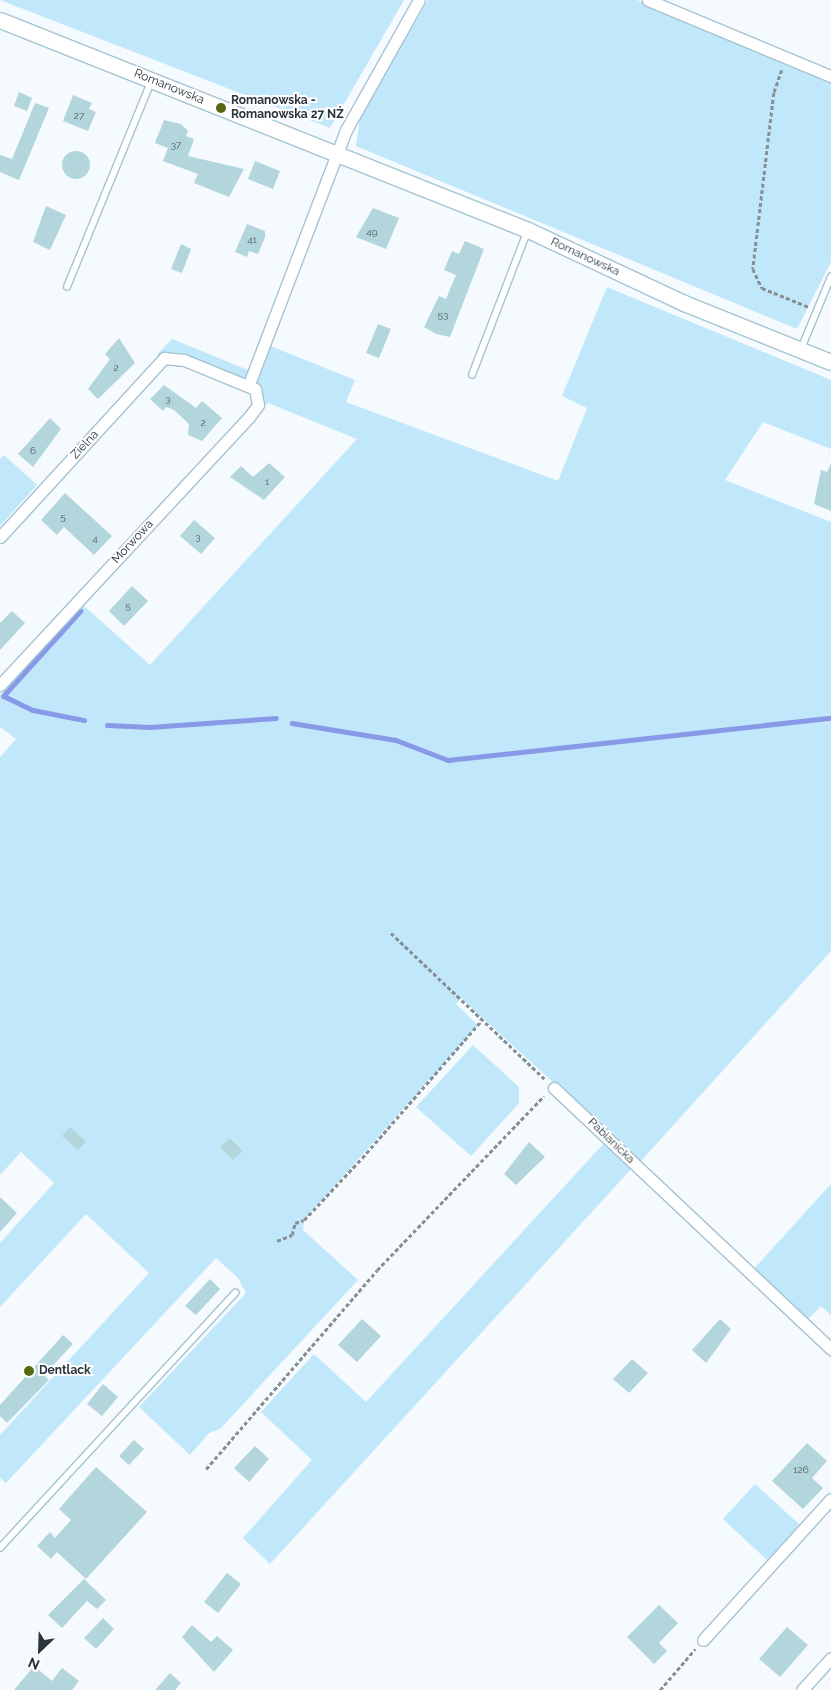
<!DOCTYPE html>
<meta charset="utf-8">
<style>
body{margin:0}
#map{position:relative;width:831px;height:1690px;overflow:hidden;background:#f4fafe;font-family:Raleway,sans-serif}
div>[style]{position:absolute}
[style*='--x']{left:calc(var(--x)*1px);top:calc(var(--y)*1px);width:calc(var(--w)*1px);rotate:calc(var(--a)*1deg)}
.green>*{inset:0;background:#c1e7fa}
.stream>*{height:4.5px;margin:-2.25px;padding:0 2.25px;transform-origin:2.25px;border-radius:2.25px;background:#8899e8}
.building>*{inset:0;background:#b3d6dc}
.round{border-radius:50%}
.path>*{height:2.5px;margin-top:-1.25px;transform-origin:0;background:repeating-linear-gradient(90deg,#868f93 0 4px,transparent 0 6.5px)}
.roads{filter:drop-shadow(1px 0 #a5c3d2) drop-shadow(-1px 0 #a5c3d2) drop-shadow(0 1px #a5c3d2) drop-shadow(0 -1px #a5c3d2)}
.service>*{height:5.5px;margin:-2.75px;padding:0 2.75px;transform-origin:2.75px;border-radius:2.75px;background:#fff}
.minor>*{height:11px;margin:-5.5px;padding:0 5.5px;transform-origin:5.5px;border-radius:5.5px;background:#fff}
.tertiary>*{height:15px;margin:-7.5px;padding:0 7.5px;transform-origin:7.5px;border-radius:7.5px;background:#fff}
.dots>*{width:14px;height:14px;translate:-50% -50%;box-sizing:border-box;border:2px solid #fff;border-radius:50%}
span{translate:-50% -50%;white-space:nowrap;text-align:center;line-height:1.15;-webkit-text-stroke:4px #fff;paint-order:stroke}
.number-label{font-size:10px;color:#4c5d62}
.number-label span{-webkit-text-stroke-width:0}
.street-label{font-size:12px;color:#29353a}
.poi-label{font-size:12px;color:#29353a;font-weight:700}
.left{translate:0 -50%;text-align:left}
.north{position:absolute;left:15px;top:1625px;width:50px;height:50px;-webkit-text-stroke:4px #fff;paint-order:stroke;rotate:204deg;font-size:14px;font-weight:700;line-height:20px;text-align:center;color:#29353a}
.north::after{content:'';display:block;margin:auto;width:18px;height:22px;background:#29353a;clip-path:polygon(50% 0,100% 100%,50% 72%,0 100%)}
</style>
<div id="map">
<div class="green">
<i style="clip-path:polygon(0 0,404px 0,330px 128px)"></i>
<i style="clip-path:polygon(428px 0,637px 0,831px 81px,831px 262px,797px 329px,356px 146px,360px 118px)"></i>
<i style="clip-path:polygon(evenodd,607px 287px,831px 380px,831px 449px,763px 422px,725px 480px,831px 522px,831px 951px,640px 1162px,461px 998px,456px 1004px,478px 1025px,304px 1220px,303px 1230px,358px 1280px,220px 1429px,209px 1433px,190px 1455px,139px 1407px,246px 1293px,238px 1278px,216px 1258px,6px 1483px,0 1478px,0 1435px,149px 1273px,86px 1214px,0 1307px,0 1243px,54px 1183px,21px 1152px,0 1175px,0 757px,16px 739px,0 727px,0 695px,83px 605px,150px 665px,357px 439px,268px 403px,261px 411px,255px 389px,157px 355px,172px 339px,253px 372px,263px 343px,355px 380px,346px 402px,558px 481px,587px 408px,562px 396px,607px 287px,230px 1138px,242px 1151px,233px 1160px,220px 1147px,230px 1138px)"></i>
<i style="clip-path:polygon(4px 455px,37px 485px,0 526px,0 459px)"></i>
<i style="clip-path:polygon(473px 1045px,519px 1087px,519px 1103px,471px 1156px,416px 1107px)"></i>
<i style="clip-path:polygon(606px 1141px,633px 1167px,270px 1564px,243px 1538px,312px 1460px,261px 1412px,314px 1354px,366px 1402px)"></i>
<i style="clip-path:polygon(831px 1184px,831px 1315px,821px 1306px,806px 1321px,753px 1270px)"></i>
<i style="clip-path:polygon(755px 1484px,800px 1525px,767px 1560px,723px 1519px)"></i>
</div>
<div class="stream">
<i style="--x:81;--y:611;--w:115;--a:132.2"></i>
<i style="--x:4;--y:696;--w:32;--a:26"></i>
<i style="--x:33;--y:710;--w:52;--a:11.1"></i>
<i style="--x:292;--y:723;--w:105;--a:9.3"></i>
<i style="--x:396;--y:740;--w:56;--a:21"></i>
<i style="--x:448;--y:760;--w:385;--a:-6.3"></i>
<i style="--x:107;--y:725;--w:43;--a:2.7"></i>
<i style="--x:150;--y:727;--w:126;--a:-4.1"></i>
</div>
<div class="building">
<i style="clip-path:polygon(19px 92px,32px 98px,27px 111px,14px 106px)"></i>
<i style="clip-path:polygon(73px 95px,92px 103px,89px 109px,96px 112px,88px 131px,63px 121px)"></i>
<i style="clip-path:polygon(35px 103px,49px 108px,19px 180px,0 172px,0 155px,12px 159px)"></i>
<i style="clip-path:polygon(164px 120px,181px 124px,188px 131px,186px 136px,194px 139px,188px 156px,244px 169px,229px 197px,194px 183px,198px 174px,163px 161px,168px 148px,155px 143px)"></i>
<i class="round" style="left:62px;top:151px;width:28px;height:28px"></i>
<i style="clip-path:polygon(255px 161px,280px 171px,273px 189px,248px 179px)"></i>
<i style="clip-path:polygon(46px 206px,66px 215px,50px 250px,33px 242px)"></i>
<i style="clip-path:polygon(373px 208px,399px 218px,386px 249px,356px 237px)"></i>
<i style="clip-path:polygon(247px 224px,265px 231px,265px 237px,258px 254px,249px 251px,247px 257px,235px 252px)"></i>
<i style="clip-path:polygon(465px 241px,484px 249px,450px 337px,436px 334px,424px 327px,439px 296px,446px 299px,456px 275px,444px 270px,452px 251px,459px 254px)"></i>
<i style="clip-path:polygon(181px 244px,191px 249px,182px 273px,171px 269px)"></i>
<i style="clip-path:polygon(378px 324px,391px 329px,379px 358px,366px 353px)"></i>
<i style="clip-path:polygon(119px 338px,135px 363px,98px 399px,88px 389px,110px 359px,105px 354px)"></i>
<i style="clip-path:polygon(164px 385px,196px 408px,202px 401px,222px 418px,202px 441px,188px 435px,189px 424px,174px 410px,166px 407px,163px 411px,150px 399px)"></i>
<i style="clip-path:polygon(50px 418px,61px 429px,33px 467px,18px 454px)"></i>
<i style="clip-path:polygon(269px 463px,285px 477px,264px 500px,230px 477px,241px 466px,253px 477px)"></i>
<i style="clip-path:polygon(831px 463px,831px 511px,814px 504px,821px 470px,827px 472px)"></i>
<i style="clip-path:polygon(65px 493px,112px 536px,94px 555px,64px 527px,57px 535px,41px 520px)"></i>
<i style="clip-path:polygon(194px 520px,215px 538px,201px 554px,180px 536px)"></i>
<i style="clip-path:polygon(132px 586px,148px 601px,124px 626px,109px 611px)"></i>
<i style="clip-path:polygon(12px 611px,25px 623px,0 650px,0 623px)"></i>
<i style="clip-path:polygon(70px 1127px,86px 1142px,78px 1150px,62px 1136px)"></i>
<i style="clip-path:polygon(230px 1138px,243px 1151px,233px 1160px,220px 1147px)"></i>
<i style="clip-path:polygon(529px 1142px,545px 1157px,516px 1185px,504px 1174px)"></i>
<i style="clip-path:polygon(0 1197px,17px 1213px,0 1232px)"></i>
<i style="clip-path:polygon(210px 1279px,220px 1289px,196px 1315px,185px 1306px)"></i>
<i style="clip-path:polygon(362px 1319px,381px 1336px,357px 1362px,338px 1345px)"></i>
<i style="clip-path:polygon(720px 1319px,731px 1329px,706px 1363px,692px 1350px)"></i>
<i style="clip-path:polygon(63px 1335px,73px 1344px,44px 1375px,49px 1380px,7px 1423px,0 1416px,0 1405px)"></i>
<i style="clip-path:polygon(632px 1359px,648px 1373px,629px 1393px,613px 1379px)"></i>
<i style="clip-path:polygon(103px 1384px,118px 1397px,102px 1416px,87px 1404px)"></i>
<i style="clip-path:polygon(134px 1440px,144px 1449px,129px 1465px,119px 1456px)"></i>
<i style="clip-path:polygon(807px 1443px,827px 1461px,812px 1478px,823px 1488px,803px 1509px,772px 1481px)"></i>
<i style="clip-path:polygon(255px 1446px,269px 1459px,249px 1482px,234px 1468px)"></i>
<i style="clip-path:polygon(96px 1467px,147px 1512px,86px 1579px,57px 1552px,51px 1559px,37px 1546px,50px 1532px,55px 1538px,71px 1520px,59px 1509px)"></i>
<i style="clip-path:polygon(227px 1573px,241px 1584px,218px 1613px,204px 1602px)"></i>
<i style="clip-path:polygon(84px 1579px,106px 1600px,97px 1609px,87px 1601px,62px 1628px,48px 1615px)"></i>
<i style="clip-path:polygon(659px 1605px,678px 1623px,659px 1643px,667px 1651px,654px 1664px,627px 1637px)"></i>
<i style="clip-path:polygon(103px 1618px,114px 1629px,96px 1649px,84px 1638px)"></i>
<i style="clip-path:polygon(192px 1625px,211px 1642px,217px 1636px,233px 1650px,214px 1672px,182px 1637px)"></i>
<i style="clip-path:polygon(787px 1627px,808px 1645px,780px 1677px,759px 1659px)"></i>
<i style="clip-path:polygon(34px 1666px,52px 1681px,62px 1668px,79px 1681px,72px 1690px,14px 1690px)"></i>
<i style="clip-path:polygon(170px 1673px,181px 1683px,175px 1690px,155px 1690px)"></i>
</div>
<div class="path">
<i style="--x:782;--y:70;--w:24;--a:109"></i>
<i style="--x:774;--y:93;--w:177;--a:96.8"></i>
<i style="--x:753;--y:269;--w:21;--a:65"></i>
<i style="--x:762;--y:288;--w:51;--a:22"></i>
<i style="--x:391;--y:933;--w:212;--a:43.5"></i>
<i style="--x:277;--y:1241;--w:16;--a:-22"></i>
<i style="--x:292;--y:1235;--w:12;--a:-76"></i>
<i style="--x:295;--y:1223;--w:9;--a:-18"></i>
<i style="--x:304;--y:1220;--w:85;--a:-46.9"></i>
<i style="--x:362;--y:1158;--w:183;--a:-49"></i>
<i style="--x:206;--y:1469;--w:262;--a:-49.3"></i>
<i style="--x:377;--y:1270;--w:241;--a:-46.2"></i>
<i style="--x:660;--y:1690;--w:54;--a:-49.5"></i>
</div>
<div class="roads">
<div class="service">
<i style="--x:67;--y:287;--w:222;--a:-67.7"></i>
<i style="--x:801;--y:349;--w:78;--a:-67.4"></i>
<i style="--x:472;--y:375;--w:155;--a:-68.9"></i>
<i style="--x:0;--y:1548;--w:347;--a:-47.3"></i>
</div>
<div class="minor">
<i style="--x:648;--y:0;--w:198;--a:22.6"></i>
<i style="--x:249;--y:384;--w:272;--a:-69.1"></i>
<i style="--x:346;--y:130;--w:149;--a:-60.7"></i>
<i style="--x:0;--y:537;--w:243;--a:-47.5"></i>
<i style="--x:164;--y:358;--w:20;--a:6"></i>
<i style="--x:184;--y:360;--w:77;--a:22.2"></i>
<i style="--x:255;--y:389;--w:16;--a:79"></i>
<i style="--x:258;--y:405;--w:15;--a:127"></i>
<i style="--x:249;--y:417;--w:366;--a:132.9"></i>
<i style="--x:554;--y:1088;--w:381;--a:43.3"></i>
<i style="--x:703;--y:1640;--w:190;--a:-47.8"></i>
<i style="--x:802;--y:1690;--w:43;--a:-47.8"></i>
</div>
<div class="tertiary">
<i style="--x:0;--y:20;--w:568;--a:21.69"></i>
<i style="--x:528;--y:230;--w:172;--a:25.1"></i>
<i style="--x:684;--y:303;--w:158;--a:21.9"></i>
</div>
</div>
<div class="dots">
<i style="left:221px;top:108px;background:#586811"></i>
<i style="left:29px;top:1371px;background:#586811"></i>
</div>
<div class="number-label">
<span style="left:79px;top:116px">27</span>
<span style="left:176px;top:145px">37</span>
<span style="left:372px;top:232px">49</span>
<span style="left:252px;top:240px">41</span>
<span style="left:443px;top:315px">53</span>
<span style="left:116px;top:368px">2</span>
<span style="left:168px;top:399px">3</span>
<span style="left:203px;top:423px">2</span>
<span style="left:33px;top:451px">6</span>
<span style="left:267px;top:482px">1</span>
<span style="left:63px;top:517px">5</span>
<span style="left:198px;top:537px">3</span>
<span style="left:95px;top:539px">4</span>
<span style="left:128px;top:606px">5</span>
<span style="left:801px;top:1470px">126</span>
</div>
<div class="street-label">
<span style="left:169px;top:87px;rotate:22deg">Romanowska</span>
<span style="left:585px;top:257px;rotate:25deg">Romanowska</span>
<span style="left:85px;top:445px;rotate:-47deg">Zielna</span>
<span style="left:133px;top:542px;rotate:-47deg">Morwowa</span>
<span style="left:611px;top:1141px;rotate:44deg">Pabianicka</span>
</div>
<div class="poi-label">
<span class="left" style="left:231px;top:108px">Romanowska -<br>Romanowska 27 NŻ</span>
<span class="left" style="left:39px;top:1371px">Dentlack</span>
</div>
<div class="north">N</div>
</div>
